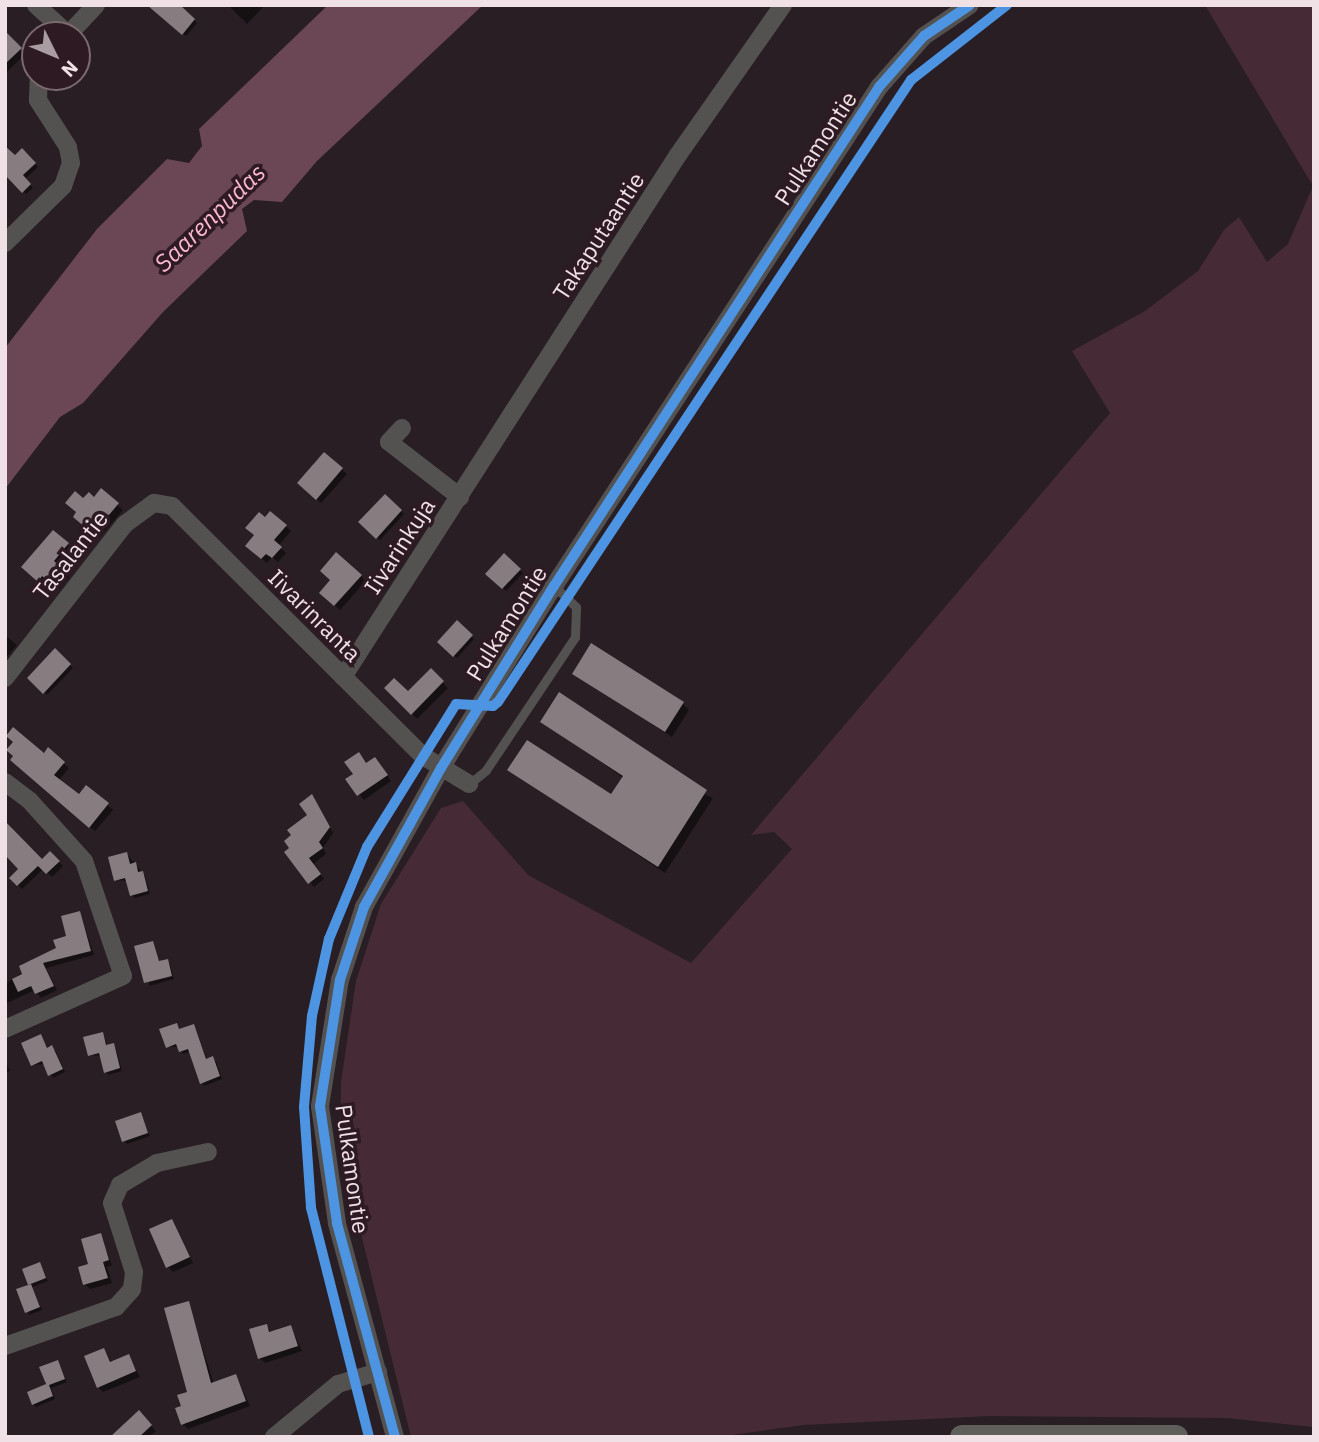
<!DOCTYPE html>
<style>
body{margin:0}
#map{position:relative;width:1319px;height:1442px;overflow:hidden;background:#291e23;font-family:"IBM Plex Sans",sans-serif}
div>[style]{position:absolute}
[style*='--x']{left:calc(var(--x)*1px);top:calc(var(--y)*1px);width:calc(var(--w)*1px);rotate:calc(var(--a)*1deg)}
.green>*{inset:0;background:#462b36}
.water>*{inset:0;background:#6b4756}
.shadow>*{inset:0;background:#0007}
.building>*{inset:0;background:#877d81}
.lane>*{height:9px;margin:-4.5px;padding:0 4.5px;transform-origin:4.5px;border-radius:4.5px;background:#535251}
.street>*{height:18px;margin:-9px;padding:0 9px;transform-origin:9px;border-radius:9px;background:#535251}
.secondary>*{height:24px;margin:-12px;padding:0 12px;transform-origin:12px;border-radius:12px;background:#5e5e5b}
.cycleway>*{height:10px;margin:-5px;padding:0 5px;transform-origin:5px;border-radius:5px;background:#4d94e3}
span{translate:-50% -50%;white-space:nowrap;text-align:center;line-height:1.15;-webkit-text-stroke:7px #2d1a22;paint-order:stroke}
.street-label{font-size:23px;color:#efe1e6}
.water-label{font-size:24px;color:#fcb7d2;font-style:italic}
.frame{position:absolute;inset:0;border:7px solid #efe1e6;pointer-events:none}
.north{position:absolute;left:21px;top:21px;width:70px;height:70px;box-sizing:border-box;background:#2d1a22;border:2px solid #7b6a70;border-radius:50%;rotate:133deg;font-size:19px;font-weight:700;line-height:28px;text-align:center;color:#efe1e6}
.north::after{content:'';display:block;margin:auto;width:24px;height:32px;background:#aa9da2;clip-path:polygon(50% 0,100% 100%,50% 72%,0 100%)}
</style>
<div id="map">
<div class="green">
<i style="clip-path:polygon(1205px 5px,1314px 5px,1314px 1427px,1227px 1418px,990px 1416px,803px 1425px,718px 1437px,411px 1437px,340px 1148px,341px 1082px,356px 981px,381px 904px,441px 808px,463px 801px,528px 875px,691px 963px,792px 849px,774px 832px,751px 835px,1110px 413px,1072px 351px,1145px 311px,1198px 271px,1224px 230px,1239px 217px,1267px 262px,1288px 244px,1313px 186px)"></i>
</div>
<div class="water">
<i style="clip-path:polygon(328px 5px,483px 5px,317px 161px,282px 202px,254px 200px,242px 209px,247px 231px,163px 312px,83px 403px,60px 417px,5px 489px,5px 348px,97px 229px,167px 159px,189px 163px,202px 146px,199px 129px)"></i>
</div>
<div class="shadow">
<i style="clip-path:polygon(150px 5px,177px 5px,197px 23px,186px 36px)"></i>
<i style="clip-path:polygon(228px 5px,262px 5px,263px 7px,247px 24px)"></i>
<i style="clip-path:polygon(8px 37px,25px 54px,5px 74px,5px 40px)"></i>
<i style="clip-path:polygon(22px 151px,38px 167px,25px 179px,33px 188px,26px 194px,5px 173px)"></i>
<i style="clip-path:polygon(324px 454px,347px 474px,321px 503px,304px 488px)"></i>
<i style="clip-path:polygon(101px 491px,123px 510px,99px 538px,80px 522px,78px 513px,84px 501px,94px 499px)"></i>
<i style="clip-path:polygon(385px 496px,404px 514px,380px 540px,361px 522px)"></i>
<i style="clip-path:polygon(270px 513px,291px 531px,278px 546px,286px 553px,278px 562px,272px 557px,267px 563px,252px 551px)"></i>
<i style="clip-path:polygon(67px 544px,72px 549px,58px 567px,69px 577px,59px 589px,48px 580px,43px 585px,28px 572px)"></i>
<i style="clip-path:polygon(504px 556px,523px 573px,506px 591px,488px 574px)"></i>
<i style="clip-path:polygon(361px 576px,366px 581px,340px 610px,326px 598px)"></i>
<i style="clip-path:polygon(457px 623px,474px 639px,457px 658px,439px 642px)"></i>
<i style="clip-path:polygon(5px 635px,17px 645px,5px 659px)"></i>
<i style="clip-path:polygon(55px 651px,73px 668px,47px 695px,29px 678px)"></i>
<i style="clip-path:polygon(431px 671px,448px 688px,417px 719px,386px 688px,408px 694px)"></i>
<i style="clip-path:polygon(574px 673px,682px 703px,689px 710px,672px 737px)"></i>
<i style="clip-path:polygon(542px 722px,713px 798px,665px 873px,509px 770px,612px 797px,624px 778px)"></i>
<i style="clip-path:polygon(48px 750px,69px 768px,59px 780px,79px 796px,86px 787px,113px 810px,95px 831px,17px 765px)"></i>
<i style="clip-path:polygon(380px 764px,391px 781px,364px 800px,348px 779px,367px 765px)"></i>
<i style="clip-path:polygon(312px 797px,333px 833px,323px 848px,326px 854px,313px 864px,324px 879px,314px 887px,286px 852px,310px 816px)"></i>
<i style="clip-path:polygon(5px 820px,42px 861px,50px 853px,63px 866px,52px 877px,43px 869px,22px 889px,11px 878px,21px 869px,5px 853px)"></i>
<i style="clip-path:polygon(127px 854px,145px 876px,150px 894px,134px 898px,127px 881px,116px 880px)"></i>
<i style="clip-path:polygon(80px 913px,94px 955px,46px 968px,57px 990px,41px 998px,35px 990px,5px 1004px,5px 984px,58px 949px)"></i>
<i style="clip-path:polygon(153px 943px,160px 963px,170px 964px,174px 979px,149px 986px)"></i>
<i style="clip-path:polygon(177px 1025px,180px 1030px,196px 1029px,207px 1060px,216px 1061px,222px 1079px,204px 1086px,191px 1051px,183px 1054px,179px 1047px,167px 1047px)"></i>
<i style="clip-path:polygon(103px 1034px,108px 1047px,116px 1048px,122px 1071px,108px 1075px,101px 1056px,90px 1055px)"></i>
<i style="clip-path:polygon(43px 1039px,48px 1049px,55px 1050px,65px 1072px,53px 1078px,45px 1064px,33px 1065px)"></i>
<i style="clip-path:polygon(5px 1061px,10px 1071px,5px 1073px)"></i>
<i style="clip-path:polygon(140px 1114px,150px 1136px,127px 1144px,124px 1141px)"></i>
<i style="clip-path:polygon(172px 1221px,193px 1263px,173px 1272px,168px 1267px)"></i>
<i style="clip-path:polygon(100px 1235px,112px 1265px,107px 1267px,112px 1283px,90px 1289px,85px 1284px)"></i>
<i style="clip-path:polygon(39px 1264px,48px 1281px,32px 1287px,42px 1310px,29px 1315px,30px 1286px,24px 1270px)"></i>
<i style="clip-path:polygon(188px 1303px,214px 1384px,236px 1376px,250px 1406px,188px 1429px,183px 1424px,189px 1393px)"></i>
<i style="clip-path:polygon(266px 1326px,272px 1333px,291px 1327px,302px 1351px,265px 1363px,260px 1358px)"></i>
<i style="clip-path:polygon(104px 1350px,112px 1363px,128px 1356px,140px 1377px,103px 1392px,98px 1387px)"></i>
<i style="clip-path:polygon(58px 1362px,67px 1382px,51px 1388px,55px 1399px,36px 1407px,33px 1404px)"></i>
<i style="clip-path:polygon(139px 1413px,156px 1431px,149px 1437px,113px 1437px)"></i>
</div>
<div class="building">
<i style="clip-path:polygon(147px 5px,180px 5px,195px 19px,182px 35px)"></i>
<i style="clip-path:polygon(5px 31px,22px 48px,5px 64px)"></i>
<i style="clip-path:polygon(5px 146px,15px 155px,22px 148px,36px 163px,23px 175px,31px 184px,22px 193px,5px 175px)"></i>
<i style="clip-path:polygon(324px 452px,343px 468px,316px 500px,297px 483px)"></i>
<i style="clip-path:polygon(101px 488px,119px 503px,93px 534px,73px 517px,76px 512px,65px 503px,75px 491px,83px 498px,89px 492px,94px 497px)"></i>
<i style="clip-path:polygon(385px 494px,402px 510px,376px 539px,358px 522px)"></i>
<i style="clip-path:polygon(270px 511px,287px 525px,274px 540px,282px 547px,272px 558px,266px 554px,261px 559px,245px 546px,254px 535px,245px 528px,259px 512px,265px 517px)"></i>
<i style="clip-path:polygon(53px 530px,69px 543px,54px 561px,65px 571px,53px 585px,42px 576px,38px 582px,21px 567px)"></i>
<i style="clip-path:polygon(336px 552px,362px 575px,334px 606px,319px 593px,330px 580px,320px 571px)"></i>
<i style="clip-path:polygon(504px 553px,521px 569px,502px 589px,485px 574px)"></i>
<i style="clip-path:polygon(457px 620px,473px 635px,453px 657px,437px 642px)"></i>
<i style="clip-path:polygon(591px 643px,684px 702px,665px 732px,572px 674px)"></i>
<i style="clip-path:polygon(55px 648px,71px 664px,43px 694px,27px 678px)"></i>
<i style="clip-path:polygon(431px 668px,444px 681px,411px 715px,384px 688px,394px 678px,408px 691px)"></i>
<i style="clip-path:polygon(559px 692px,707px 790px,658px 867px,507px 770px,527px 740px,611px 794px,623px 776px,540px 722px)"></i>
<i style="clip-path:polygon(13px 727px,44px 753px,48px 747px,65px 762px,54px 775px,79px 794px,86px 785px,109px 803px,89px 828px,10px 760px,13px 756px,6px 750px,13px 742px,6px 736px)"></i>
<i style="clip-path:polygon(359px 752px,366px 763px,375px 757px,388px 775px,357px 796px,345px 779px,353px 774px,344px 762px)"></i>
<i style="clip-path:polygon(312px 794px,330px 827px,319px 842px,323px 848px,309px 858px,321px 874px,308px 884px,284px 852px,289px 848px,284px 841px,291px 835px,287px 830px,307px 815px,299px 804px)"></i>
<i style="clip-path:polygon(5px 821px,42px 859px,50px 851px,60px 861px,46px 874px,38px 866px,17px 886px,9px 878px,18px 869px,5px 855px)"></i>
<i style="clip-path:polygon(127px 852px,130px 864px,136px 862px,138px 872px,143px 871px,148px 891px,130px 896px,125px 878px,114px 881px,108px 857px)"></i>
<i style="clip-path:polygon(80px 911px,91px 951px,43px 963px,54px 986px,35px 994px,31px 986px,18px 992px,12px 979px,22px 974px,19px 966px,56px 948px,53px 940px,66px 936px,61px 916px)"></i>
<i style="clip-path:polygon(153px 941px,159px 961px,168px 959px,172px 976px,144px 983px,134px 946px)"></i>
<i style="clip-path:polygon(177px 1023px,179px 1029px,194px 1024px,206px 1059px,213px 1056px,220px 1076px,200px 1084px,188px 1049px,179px 1052px,176px 1044px,166px 1048px,159px 1029px)"></i>
<i style="clip-path:polygon(103px 1032px,106px 1045px,114px 1043px,120px 1068px,104px 1073px,99px 1053px,88px 1056px,83px 1037px)"></i>
<i style="clip-path:polygon(41px 1034px,47px 1048px,52px 1045px,63px 1069px,48px 1076px,42px 1061px,31px 1066px,21px 1043px)"></i>
<i style="clip-path:polygon(141px 1112px,148px 1133px,122px 1142px,115px 1121px)"></i>
<i style="clip-path:polygon(172px 1219px,190px 1257px,166px 1268px,149px 1229px)"></i>
<i style="clip-path:polygon(101px 1233px,109px 1260px,103px 1262px,108px 1278px,83px 1285px,78px 1267px,88px 1264px,81px 1239px)"></i>
<i style="clip-path:polygon(40px 1262px,46px 1278px,28px 1285px,22px 1269px)"></i>
<i style="clip-path:polygon(31px 1284px,40px 1307px,25px 1313px,16px 1289px)"></i>
<i style="clip-path:polygon(189px 1301px,211px 1383px,236px 1374px,246px 1401px,181px 1425px,175px 1408px,181px 1406px,177px 1395px,187px 1392px,164px 1308px)"></i>
<i style="clip-path:polygon(267px 1324px,269px 1332px,291px 1325px,298px 1346px,258px 1359px,249px 1329px)"></i>
<i style="clip-path:polygon(104px 1348px,110px 1362px,129px 1354px,136px 1371px,97px 1388px,84px 1356px)"></i>
<i style="clip-path:polygon(58px 1360px,65px 1379px,49px 1385px,53px 1396px,32px 1405px,27px 1392px,46px 1384px,39px 1367px)"></i>
<i style="clip-path:polygon(139px 1410px,152px 1425px,139px 1437px,110px 1437px)"></i>
</div>
<div class="lane">
<i style="--x:469;--y:784;--w:22;--a:-39"></i>
<i style="--x:486;--y:770;--w:160;--a:-56.2"></i>
<i style="--x:575;--y:637;--w:30;--a:-88"></i>
<i style="--x:576;--y:607;--w:30;--a:-136"></i>
</div>
<div class="street">
<i style="--x:36;--y:5;--w:43;--a:42.2"></i>
<i style="--x:68;--y:35;--w:41;--a:-47"></i>
<i style="--x:5;--y:243;--w:81;--a:-44.5"></i>
<i style="--x:63;--y:186;--w:24;--a:-71"></i>
<i style="--x:71;--y:163;--w:16;--a:-101"></i>
<i style="--x:68;--y:147;--w:56;--a:-122.6"></i>
<i style="--x:38;--y:100;--w:23;--a:-88"></i>
<i style="--x:402;--y:428;--w:19;--a:133"></i>
<i style="--x:389;--y:442;--w:90;--a:37.8"></i>
<i style="--x:343;--y:677;--w:620;--a:-57.31"></i>
<i style="--x:678;--y:155;--w:183;--a:-55"></i>
<i style="--x:5;--y:678;--w:195;--a:-52.1"></i>
<i style="--x:125;--y:524;--w:36;--a:-36"></i>
<i style="--x:154;--y:503;--w:18;--a:9"></i>
<i style="--x:172;--y:506;--w:354;--a:44.9"></i>
<i style="--x:423;--y:756;--w:54;--a:31.3"></i>
<i style="--x:5;--y:782;--w:31;--a:37"></i>
<i style="--x:30;--y:801;--w:81;--a:48"></i>
<i style="--x:84;--y:861;--w:121;--a:71.3"></i>
<i style="--x:123;--y:976;--w:129;--a:155.8"></i>
<i style="--x:5;--y:1346;--w:118;--a:-19.4"></i>
<i style="--x:116;--y:1307;--w:24;--a:-48"></i>
<i style="--x:132;--y:1289;--w:17;--a:-83"></i>
<i style="--x:134;--y:1272;--w:72;--a:-107.7"></i>
<i style="--x:112;--y:1203;--w:20;--a:-66"></i>
<i style="--x:120;--y:1185;--w:43;--a:-30.7"></i>
<i style="--x:157;--y:1163;--w:52;--a:-12.2"></i>
<i style="--x:274;--y:1437;--w:83;--a:-39.6"></i>
<i style="--x:338;--y:1384;--w:42;--a:-16.7"></i>
<i style="--x:395;--y:1437;--w:222;--a:-105.2"></i>
<i style="--x:337;--y:1223;--w:118;--a:-98.3"></i>
<i style="--x:320;--y:1106;--w:128;--a:-81"></i>
<i style="--x:340;--y:980;--w:77;--a:-71.8"></i>
<i style="--x:364;--y:907;--w:159;--a:-61"></i>
<i style="--x:441;--y:768;--w:214;--a:-58.2"></i>
<i style="--x:554;--y:586;--w:596;--a:-56.92"></i>
<i style="--x:879;--y:87;--w:68;--a:-48.6"></i>
<i style="--x:924;--y:36;--w:55;--a:-34"></i>
</div>
<div class="secondary">
<i style="--x:962;--y:1437;--w:214;--a:0"></i>
</div>
<div class="cycleway">
<i style="--x:369;--y:1437;--w:237;--a:-104.2"></i>
<i style="--x:311;--y:1207;--w:100;--a:-94"></i>
<i style="--x:304;--y:1107;--w:91;--a:-85"></i>
<i style="--x:312;--y:1016;--w:79;--a:-77.6"></i>
<i style="--x:329;--y:939;--w:100;--a:-67.6"></i>
<i style="--x:367;--y:847;--w:168;--a:-58.1"></i>
<i style="--x:456;--y:704;--w:37;--a:3"></i>
<i style="--x:493;--y:706;--w:6;--a:-39"></i>
<i style="--x:498;--y:702;--w:747;--a:-56.42"></i>
<i style="--x:911;--y:80;--w:122;--a:-38"></i>
<i style="--x:395;--y:1437;--w:222;--a:-105.2"></i>
<i style="--x:337;--y:1223;--w:118;--a:-98.3"></i>
<i style="--x:320;--y:1106;--w:128;--a:-81"></i>
<i style="--x:340;--y:980;--w:77;--a:-71.8"></i>
<i style="--x:364;--y:907;--w:159;--a:-61"></i>
<i style="--x:441;--y:768;--w:214;--a:-58.2"></i>
<i style="--x:554;--y:586;--w:596;--a:-56.92"></i>
<i style="--x:879;--y:87;--w:68;--a:-48.6"></i>
<i style="--x:924;--y:36;--w:55;--a:-34"></i>
</div>
<div class="street-label">
<span style="left:815px;top:148px;rotate:-57deg">Pulkamontie</span>
<span style="left:598px;top:236px;rotate:-57deg">Takaputaantie</span>
<span style="left:399px;top:546px;rotate:-57deg">Iivarinkuja</span>
<span style="left:70px;top:555px;rotate:-52deg">Tasalantie</span>
<span style="left:315px;top:615px;rotate:45deg">Iivarinranta</span>
<span style="left:506px;top:623px;rotate:-58deg">Pulkamontie</span>
<span style="left:353px;top:1169px;rotate:82deg">Pulkamontie</span>
</div>
<div class="water-label">
<span style="left:210px;top:218px;rotate:-44deg">Saarenpudas</span>
</div>
<div class="frame"></div>
<div class="north">N</div>
</div>
